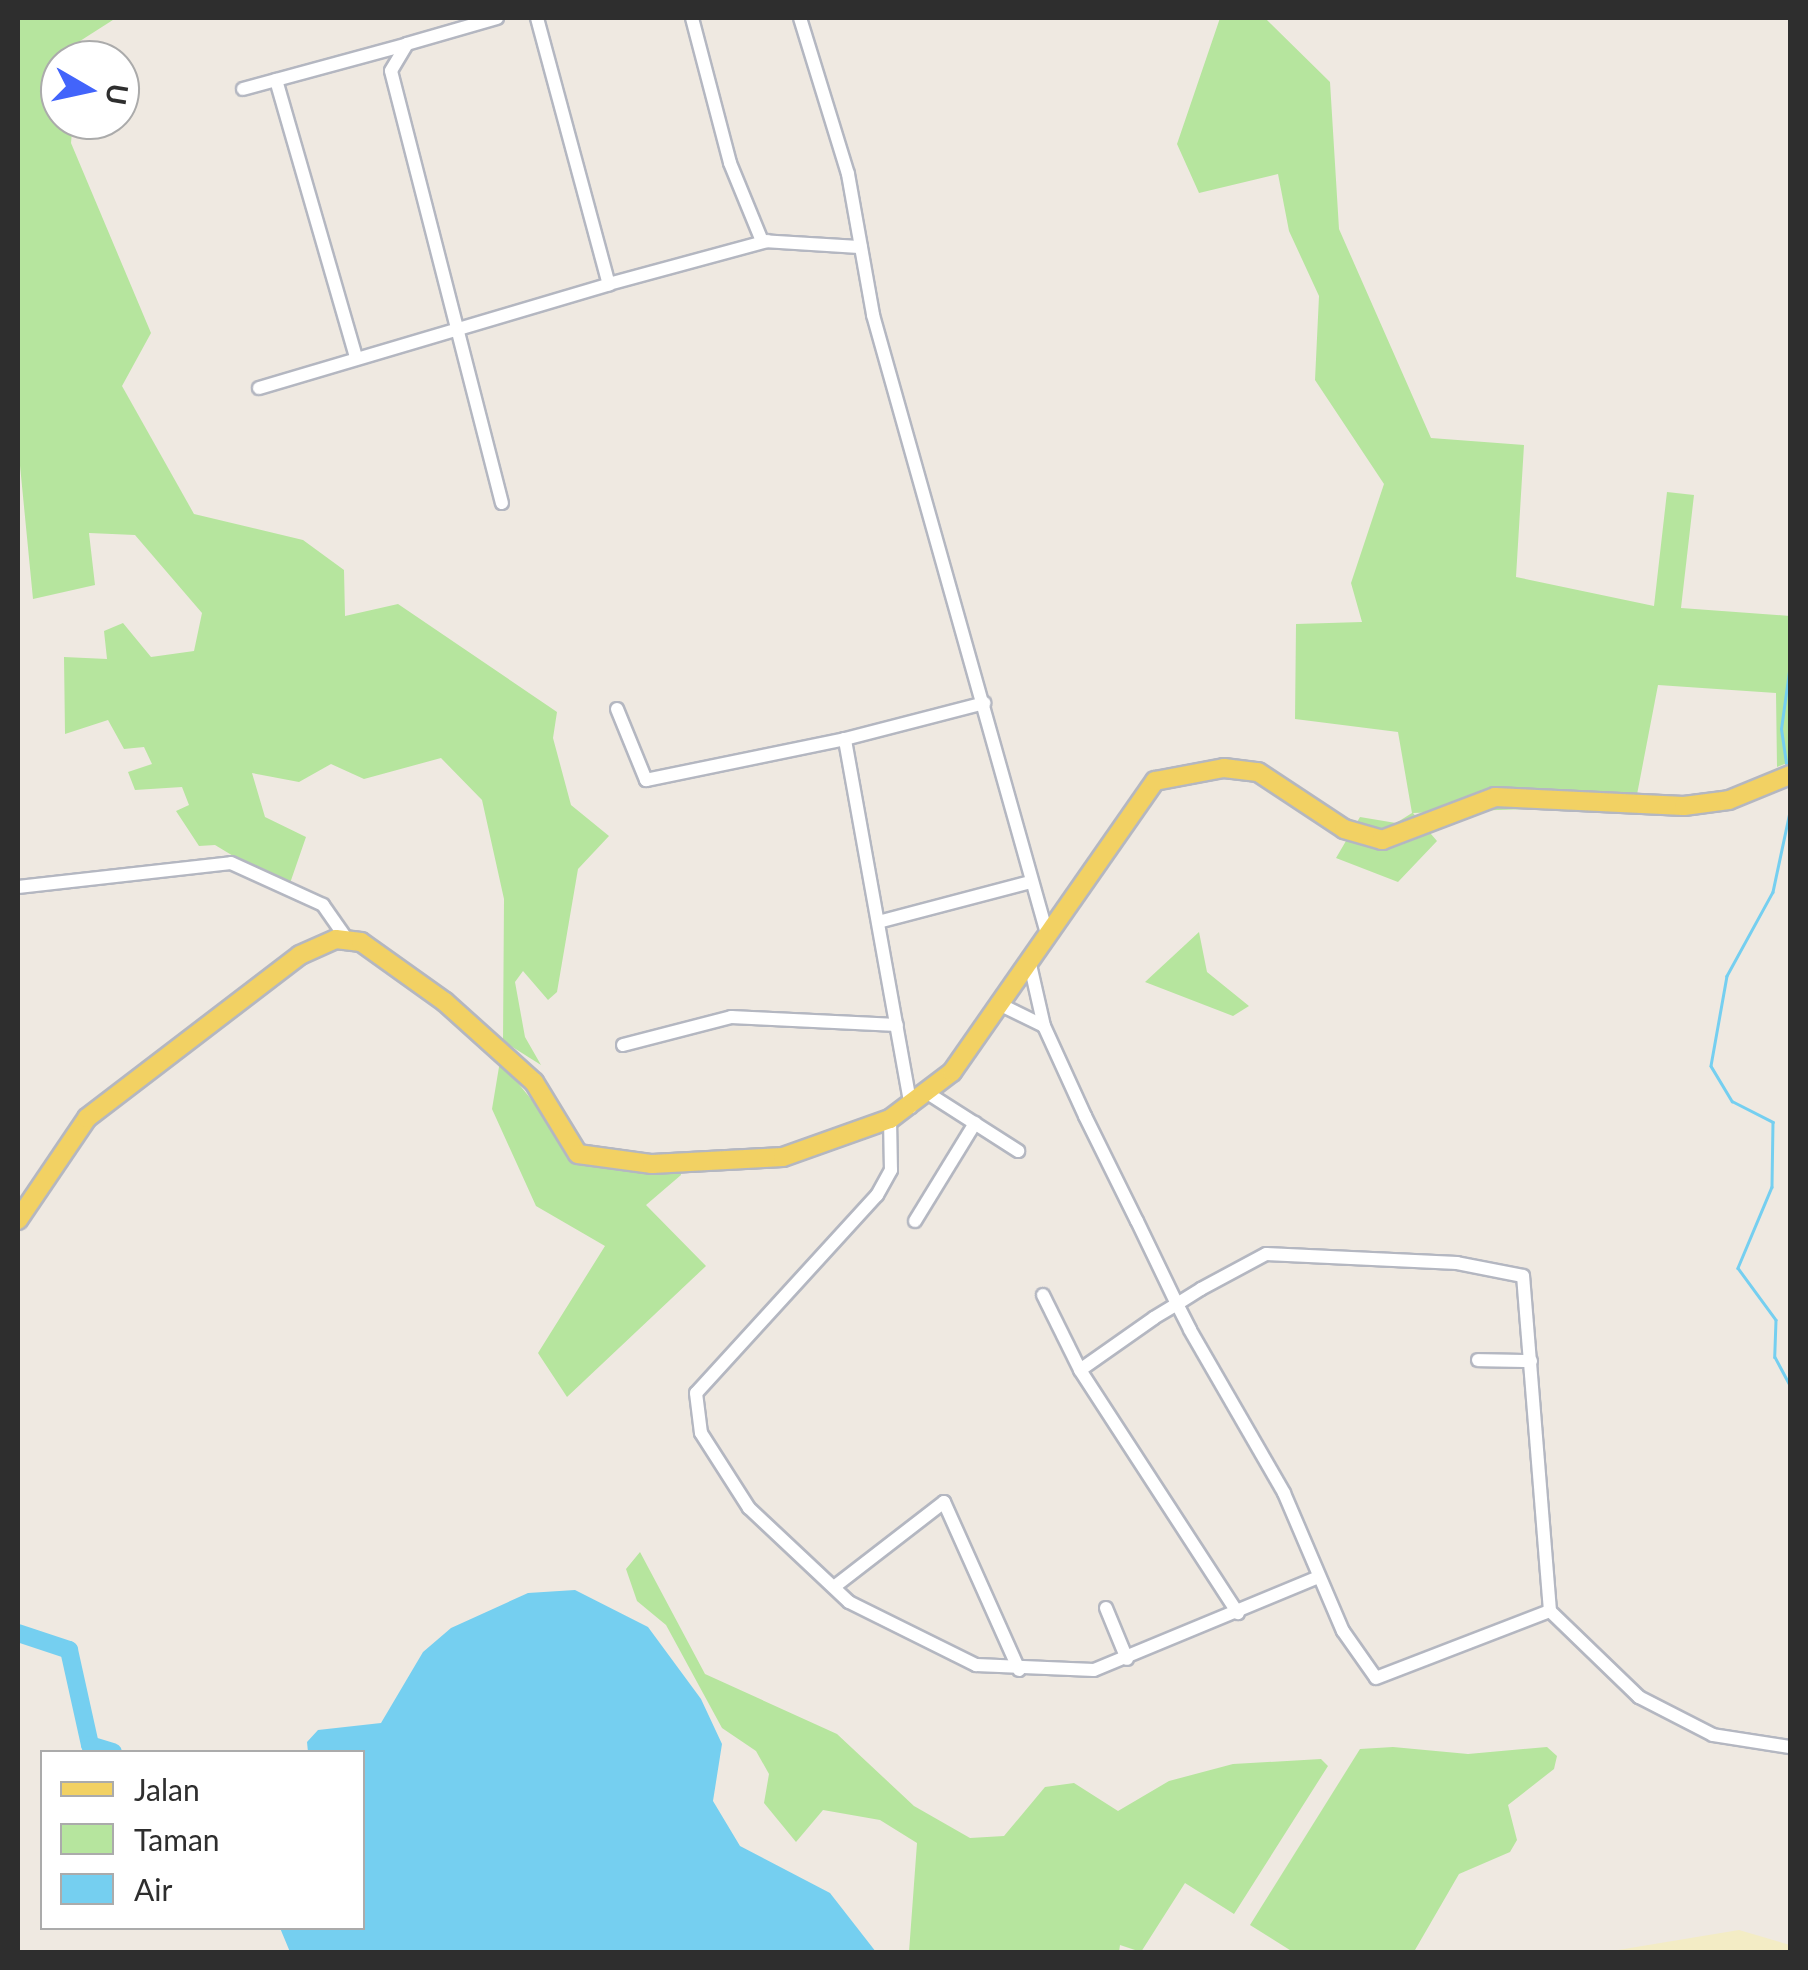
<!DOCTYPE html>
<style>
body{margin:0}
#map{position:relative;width:1808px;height:1970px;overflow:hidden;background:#efe9e1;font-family:Lato,sans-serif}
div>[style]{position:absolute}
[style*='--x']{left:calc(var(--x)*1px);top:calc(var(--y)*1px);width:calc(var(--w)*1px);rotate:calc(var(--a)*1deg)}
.green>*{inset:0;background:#b6e59e}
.sand>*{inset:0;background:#f3ecc5}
.water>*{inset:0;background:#75cff0}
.stream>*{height:2.5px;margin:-1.25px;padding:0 1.25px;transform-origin:1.25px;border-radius:1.25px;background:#75cff0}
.river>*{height:18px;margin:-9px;padding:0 9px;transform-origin:9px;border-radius:9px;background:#75cff0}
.roads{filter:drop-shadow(2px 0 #b4b7c1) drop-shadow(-2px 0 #b4b7c1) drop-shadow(0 2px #b4b7c1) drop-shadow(0 -2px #b4b7c1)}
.minor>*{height:12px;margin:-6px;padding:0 6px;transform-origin:6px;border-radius:6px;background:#fff}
.major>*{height:18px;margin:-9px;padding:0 9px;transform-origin:9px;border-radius:9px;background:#f2d163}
span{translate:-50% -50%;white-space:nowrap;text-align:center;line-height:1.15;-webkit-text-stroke:8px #fff;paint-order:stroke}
.frame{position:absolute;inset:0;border:20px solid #2e2e2e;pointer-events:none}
.legend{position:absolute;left:40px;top:1750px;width:325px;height:180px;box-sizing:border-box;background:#fff;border:2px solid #ababab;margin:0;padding:12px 18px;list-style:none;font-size:30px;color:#2e2e2e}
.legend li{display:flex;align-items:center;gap:20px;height:50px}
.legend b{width:50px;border:2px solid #ababab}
.north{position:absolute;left:40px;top:40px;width:100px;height:100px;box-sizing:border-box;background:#fff;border:2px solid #ababab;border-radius:50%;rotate:99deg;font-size:28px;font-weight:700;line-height:40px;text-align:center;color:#2e2e2e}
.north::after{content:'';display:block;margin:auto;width:35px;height:45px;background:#4264fb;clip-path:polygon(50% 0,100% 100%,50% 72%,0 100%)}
</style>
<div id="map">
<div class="green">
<i style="clip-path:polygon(18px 18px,116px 18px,80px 41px,78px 60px,60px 60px,60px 120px,73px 120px,71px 143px,151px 333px,122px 386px,194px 514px,303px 540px,344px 570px,345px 616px,398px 604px,557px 712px,553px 738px,571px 805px,609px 836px,578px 869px,557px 992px,548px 1000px,523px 971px,515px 982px,525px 1037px,541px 1065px,503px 1041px,504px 899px,482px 800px,441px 758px,364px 779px,331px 764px,299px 782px,252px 773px,265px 817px,306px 837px,288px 889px,215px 845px,199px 846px,176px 811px,189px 805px,182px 787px,135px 790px,128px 772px,152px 764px,144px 747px,124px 749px,108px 720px,65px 734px,64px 657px,107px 659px,104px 631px,123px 623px,151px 657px,194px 651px,202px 613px,135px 535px,89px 533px,95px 585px,33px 599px,18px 445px)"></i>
<i style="clip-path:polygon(1220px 18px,1265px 18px,1330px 82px,1339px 229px,1431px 438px,1524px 445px,1516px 577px,1654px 606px,1667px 492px,1694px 495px,1681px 608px,1790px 616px,1790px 762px,1777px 767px,1776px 693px,1658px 685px,1635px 805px,1413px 813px,1437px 841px,1398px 882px,1336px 858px,1360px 817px,1396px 823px,1412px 813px,1398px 732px,1295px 719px,1296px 624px,1362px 622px,1351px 583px,1384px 484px,1315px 380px,1319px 296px,1289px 231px,1278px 174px,1199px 193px,1177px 144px)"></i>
<i style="clip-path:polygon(1199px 932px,1207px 972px,1249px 1006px,1233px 1016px,1145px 982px)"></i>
<i style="clip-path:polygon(500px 1061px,574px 1152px,679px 1159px,681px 1175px,646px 1205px,706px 1266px,567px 1397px,538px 1353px,605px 1246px,536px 1206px,492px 1109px)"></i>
<i style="clip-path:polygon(640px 1552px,705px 1674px,837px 1734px,914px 1806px,970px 1838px,1004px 1836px,1045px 1787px,1074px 1783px,1118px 1811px,1169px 1781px,1233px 1764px,1321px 1759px,1328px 1766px,1234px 1914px,1185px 1883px,1141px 1952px,1120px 1945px,1119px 1952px,909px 1952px,917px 1843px,880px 1820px,823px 1810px,796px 1842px,764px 1803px,769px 1774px,756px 1751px,722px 1728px,666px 1625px,637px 1601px,626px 1569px)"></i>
<i style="clip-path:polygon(1393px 1747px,1468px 1754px,1547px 1747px,1557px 1756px,1554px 1769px,1508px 1805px,1517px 1840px,1510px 1852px,1459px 1874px,1415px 1950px,1293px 1952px,1250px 1925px,1360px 1749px)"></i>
</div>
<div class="sand">
<i style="clip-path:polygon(1739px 1930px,1790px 1945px,1790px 1952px,1606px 1952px)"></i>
</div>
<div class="water">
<i style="clip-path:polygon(575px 1590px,648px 1627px,701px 1699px,722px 1744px,713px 1801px,740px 1846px,830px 1893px,876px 1952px,290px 1952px,280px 1928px,362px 1928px,362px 1752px,308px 1752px,307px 1742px,318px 1730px,381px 1723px,423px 1652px,451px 1628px,528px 1593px)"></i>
</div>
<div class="stream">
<i style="--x:1787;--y:770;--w:41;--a:-98.3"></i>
<i style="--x:1781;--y:729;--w:66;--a:-82.1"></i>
<i style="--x:1790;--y:812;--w:82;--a:102"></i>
<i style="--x:1773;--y:892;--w:96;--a:118.7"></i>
<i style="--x:1727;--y:976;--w:91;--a:100.1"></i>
<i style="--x:1711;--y:1066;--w:41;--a:59"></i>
<i style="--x:1732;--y:1101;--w:46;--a:27.1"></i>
<i style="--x:1773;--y:1122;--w:65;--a:90.9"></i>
<i style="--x:1772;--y:1187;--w:88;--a:112.8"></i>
<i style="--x:1738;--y:1268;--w:64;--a:53.8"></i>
<i style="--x:1776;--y:1320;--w:37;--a:92"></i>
<i style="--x:1775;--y:1357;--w:32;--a:62"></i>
</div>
<div class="river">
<i style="--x:18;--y:1633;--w:54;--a:18.4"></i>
<i style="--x:69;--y:1650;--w:97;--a:77.5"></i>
<i style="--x:90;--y:1745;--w:24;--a:17"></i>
</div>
<div class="roads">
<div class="minor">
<i style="--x:497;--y:18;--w:94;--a:163.9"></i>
<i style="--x:407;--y:44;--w:31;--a:121"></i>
<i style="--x:391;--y:71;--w:446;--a:75.6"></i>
<i style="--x:537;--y:18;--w:276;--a:74.9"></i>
<i style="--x:609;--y:284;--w:164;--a:-15.2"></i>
<i style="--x:692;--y:18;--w:150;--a:75.3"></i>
<i style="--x:730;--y:163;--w:84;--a:67.7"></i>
<i style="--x:762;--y:241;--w:99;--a:3.5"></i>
<i style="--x:800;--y:18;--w:163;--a:72.9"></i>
<i style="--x:848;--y:174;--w:143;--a:79.9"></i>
<i style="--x:873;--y:315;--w:646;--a:74.29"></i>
<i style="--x:276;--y:80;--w:289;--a:73.9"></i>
<i style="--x:243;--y:89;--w:168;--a:-15.2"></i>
<i style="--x:259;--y:388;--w:365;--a:-16.5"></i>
<i style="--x:617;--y:709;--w:77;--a:67.8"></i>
<i style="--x:646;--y:780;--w:203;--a:-11.6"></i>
<i style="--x:18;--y:887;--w:214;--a:-6.4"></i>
<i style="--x:231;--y:863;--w:101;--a:24.5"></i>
<i style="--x:323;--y:905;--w:40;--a:55.1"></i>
<i style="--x:882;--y:921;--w:154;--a:-14.7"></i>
<i style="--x:1029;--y:960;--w:68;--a:77.2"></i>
<i style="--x:1044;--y:1026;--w:99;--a:65.5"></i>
<i style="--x:1085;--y:1116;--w:117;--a:63.7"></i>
<i style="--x:1137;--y:1221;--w:92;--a:64.3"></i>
<i style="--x:1177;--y:1304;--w:29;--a:63"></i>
<i style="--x:1190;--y:1330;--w:188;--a:60"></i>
<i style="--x:1284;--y:1493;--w:150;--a:66.9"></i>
<i style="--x:1343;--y:1631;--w:57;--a:54.9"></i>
<i style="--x:1376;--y:1678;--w:186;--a:-21.1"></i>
<i style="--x:1550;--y:1611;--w:336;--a:-94.6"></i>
<i style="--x:1523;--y:1276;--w:67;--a:-168.9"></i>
<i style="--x:1457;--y:1263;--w:191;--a:-177.3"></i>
<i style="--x:1266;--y:1254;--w:74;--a:151.7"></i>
<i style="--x:1201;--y:1289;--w:28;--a:148"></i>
<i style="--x:1177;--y:1304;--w:27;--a:149"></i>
<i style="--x:1154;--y:1318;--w:90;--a:144.9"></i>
<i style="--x:1080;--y:1370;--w:290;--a:57"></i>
<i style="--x:997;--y:1003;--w:52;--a:26.1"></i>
<i style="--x:623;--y:1045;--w:112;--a:-14.5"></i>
<i style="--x:731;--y:1017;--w:166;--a:2.8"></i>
<i style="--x:929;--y:1094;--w:106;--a:32.6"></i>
<i style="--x:911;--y:1107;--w:374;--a:-100.2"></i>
<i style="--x:845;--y:739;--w:144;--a:-14.5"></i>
<i style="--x:890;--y:1119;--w:51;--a:88.9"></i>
<i style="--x:891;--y:1170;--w:29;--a:119"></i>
<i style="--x:877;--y:1195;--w:268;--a:132.4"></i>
<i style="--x:696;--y:1393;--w:40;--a:82.9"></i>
<i style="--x:701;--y:1433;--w:89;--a:57.4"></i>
<i style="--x:749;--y:1508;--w:137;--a:43.2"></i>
<i style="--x:849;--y:1602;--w:142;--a:26.4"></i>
<i style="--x:976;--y:1665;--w:118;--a:2.4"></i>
<i style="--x:1094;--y:1670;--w:243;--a:-22.5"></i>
<i style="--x:915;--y:1221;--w:115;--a:-58.5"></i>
<i style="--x:1043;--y:1295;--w:84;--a:63.7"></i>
<i style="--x:1478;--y:1360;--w:53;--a:1.1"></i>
<i style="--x:834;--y:1587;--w:139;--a:-37.7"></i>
<i style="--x:944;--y:1502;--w:184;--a:65.9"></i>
<i style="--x:1106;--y:1608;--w:55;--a:67.6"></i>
<i style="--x:1550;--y:1611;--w:124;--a:44"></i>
<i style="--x:1639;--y:1697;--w:83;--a:27.2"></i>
<i style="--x:1713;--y:1735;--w:78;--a:8.9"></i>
</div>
<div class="major">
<i style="--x:18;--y:1220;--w:123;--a:-55.9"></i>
<i style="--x:87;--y:1118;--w:268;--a:-37.4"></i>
<i style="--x:300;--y:955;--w:39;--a:-24"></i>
<i style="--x:336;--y:939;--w:25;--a:7"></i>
<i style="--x:361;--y:942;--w:103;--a:35.5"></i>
<i style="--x:445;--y:1002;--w:120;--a:42"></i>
<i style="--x:534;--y:1082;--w:84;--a:58.6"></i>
<i style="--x:578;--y:1154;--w:75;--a:7.7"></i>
<i style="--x:652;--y:1164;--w:131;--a:-3.1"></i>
<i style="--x:783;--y:1157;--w:114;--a:-19.6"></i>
<i style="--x:890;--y:1119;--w:78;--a:-37.2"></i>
<i style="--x:952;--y:1072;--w:355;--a:-55.1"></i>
<i style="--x:1155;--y:781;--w:70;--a:-10.7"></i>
<i style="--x:1224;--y:768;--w:34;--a:7"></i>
<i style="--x:1258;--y:772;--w:103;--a:33.5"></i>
<i style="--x:1344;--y:829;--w:40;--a:16"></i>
<i style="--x:1382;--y:840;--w:121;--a:-20.8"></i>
<i style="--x:1495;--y:797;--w:189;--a:2.7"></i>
<i style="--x:1684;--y:806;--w:45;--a:-7.6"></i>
<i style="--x:1729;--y:800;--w:66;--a:-22.3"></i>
</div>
</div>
<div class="frame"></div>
<ul class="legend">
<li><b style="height:12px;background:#f2d163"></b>Jalan</li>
<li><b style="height:28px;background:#b6e59e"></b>Taman</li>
<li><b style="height:28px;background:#75cff0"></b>Air</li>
</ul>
<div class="north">U</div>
</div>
